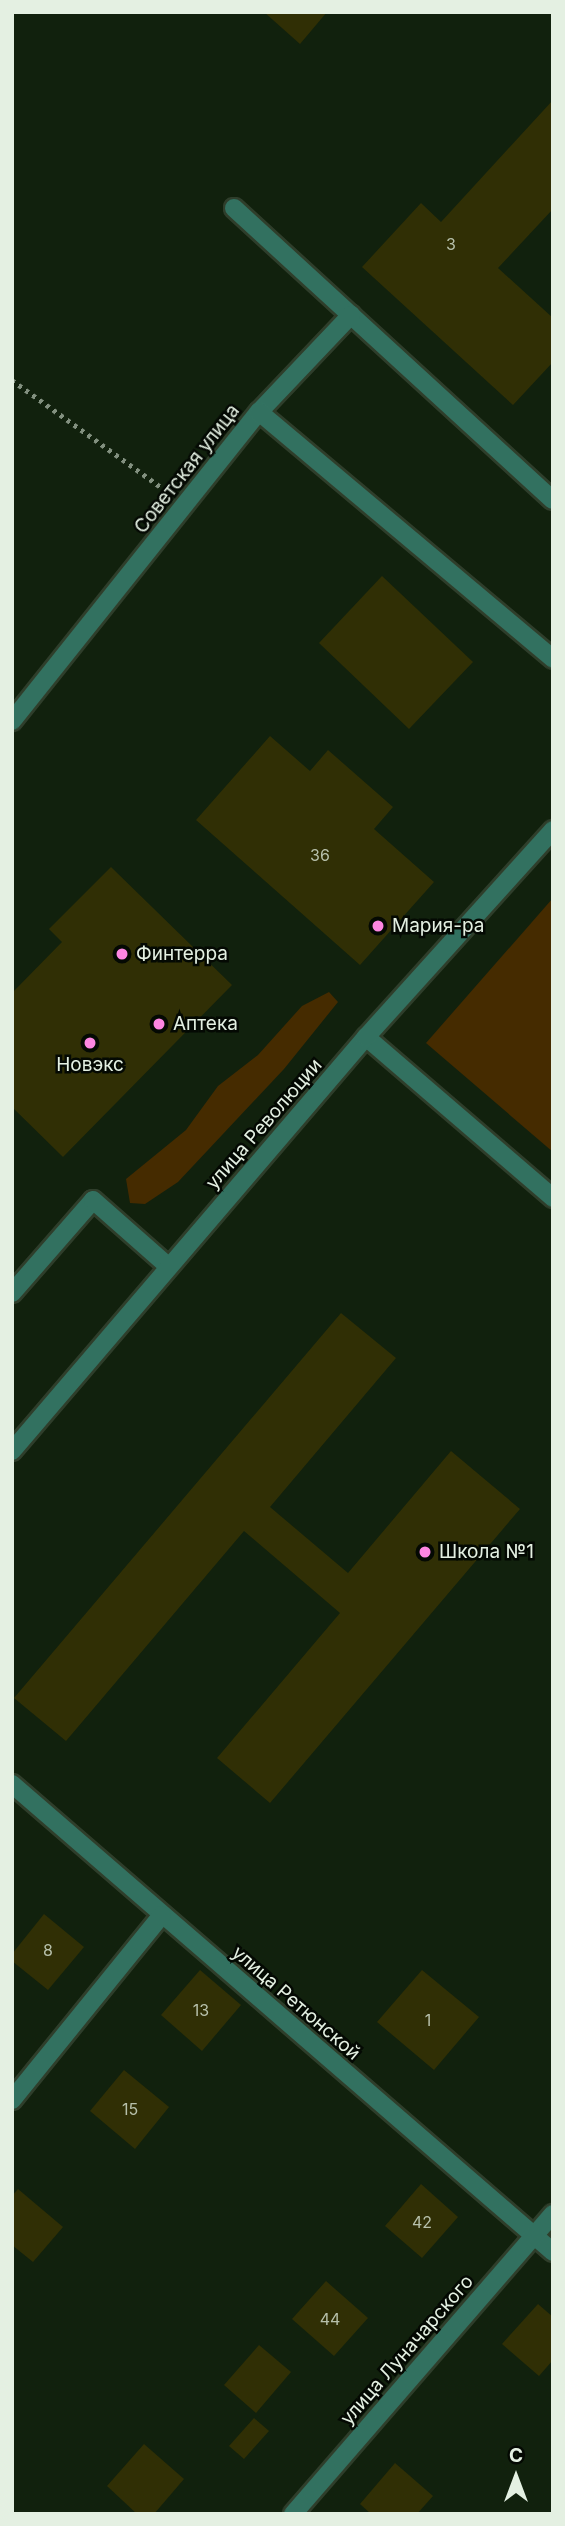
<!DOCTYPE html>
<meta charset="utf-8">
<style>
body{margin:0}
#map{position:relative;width:565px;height:2526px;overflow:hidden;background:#11210d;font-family:Inter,sans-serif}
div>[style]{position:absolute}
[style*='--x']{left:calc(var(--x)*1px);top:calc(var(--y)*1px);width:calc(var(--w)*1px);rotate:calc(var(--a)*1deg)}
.green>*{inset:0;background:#452b00}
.building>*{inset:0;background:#302f05}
.path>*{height:4.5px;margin-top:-2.25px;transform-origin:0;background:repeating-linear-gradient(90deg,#82907f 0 3.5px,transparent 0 8.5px)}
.roads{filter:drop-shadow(2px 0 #2f3e2b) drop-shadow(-2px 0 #2f3e2b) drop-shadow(0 2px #2f3e2b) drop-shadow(0 -2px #2f3e2b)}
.minor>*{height:18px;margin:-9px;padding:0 9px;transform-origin:9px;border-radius:9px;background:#327160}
.dots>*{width:19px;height:19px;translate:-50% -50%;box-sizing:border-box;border:4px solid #040903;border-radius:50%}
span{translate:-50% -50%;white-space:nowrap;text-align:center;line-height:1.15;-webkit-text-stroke:5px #040903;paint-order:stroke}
.number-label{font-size:16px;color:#b7c0ab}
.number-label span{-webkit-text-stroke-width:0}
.street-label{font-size:19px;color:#e4f0e2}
.poi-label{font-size:19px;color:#e4f0e2}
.left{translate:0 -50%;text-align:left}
.frame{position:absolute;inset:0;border:14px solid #e4f0e2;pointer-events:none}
.north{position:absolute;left:481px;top:2442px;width:70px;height:70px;-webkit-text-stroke:5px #040903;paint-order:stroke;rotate:0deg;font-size:19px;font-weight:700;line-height:28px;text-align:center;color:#e4f0e2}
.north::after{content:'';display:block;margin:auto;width:24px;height:32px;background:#e4f0e2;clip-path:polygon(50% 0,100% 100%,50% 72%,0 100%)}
</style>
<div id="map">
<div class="green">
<i style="clip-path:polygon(553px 898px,553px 1152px,426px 1043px)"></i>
<i style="clip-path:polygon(329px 992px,338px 1002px,284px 1069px,178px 1182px,145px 1204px,130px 1203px,126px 1179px,186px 1130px,218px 1086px,258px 1055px,302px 1006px)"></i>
</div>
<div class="building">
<i style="clip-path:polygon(264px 12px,327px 12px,300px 44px)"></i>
<i style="clip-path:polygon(553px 100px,553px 209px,498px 268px,553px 318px,553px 362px,513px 405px,362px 267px,421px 203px,441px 222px)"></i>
<i style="clip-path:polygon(382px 576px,473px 662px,409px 729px,319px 643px)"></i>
<i style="clip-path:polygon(270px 736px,310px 771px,328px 750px,393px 807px,374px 829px,434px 882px,360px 965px,196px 820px)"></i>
<i style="clip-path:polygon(111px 867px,232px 985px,63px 1157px,12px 1107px,12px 993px,62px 942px,49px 929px)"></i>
<i style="clip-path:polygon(341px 1313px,396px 1358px,270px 1507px,348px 1573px,451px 1451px,520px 1509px,270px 1803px,217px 1758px,340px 1613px,244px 1531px,66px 1741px,14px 1698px)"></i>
<i style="clip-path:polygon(44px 1914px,84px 1947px,48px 1990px,12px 1961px,12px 1954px)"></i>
<i style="clip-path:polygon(200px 1970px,241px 2005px,202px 2051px,161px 2015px)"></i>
<i style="clip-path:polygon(422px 1970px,479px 2017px,434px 2070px,377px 2022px)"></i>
<i style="clip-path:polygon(124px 2070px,169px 2107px,135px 2149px,90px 2111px)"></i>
<i style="clip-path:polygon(421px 2184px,458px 2217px,422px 2258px,385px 2226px)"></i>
<i style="clip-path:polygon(18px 2189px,63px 2227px,33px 2262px,12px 2245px,12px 2196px)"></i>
<i style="clip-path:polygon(326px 2281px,368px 2318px,334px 2356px,292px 2319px)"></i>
<i style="clip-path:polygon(538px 2304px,553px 2317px,553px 2360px,539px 2376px,502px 2344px)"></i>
<i style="clip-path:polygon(259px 2345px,291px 2372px,256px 2413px,224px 2385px)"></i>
<i style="clip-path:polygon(254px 2418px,269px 2431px,244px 2459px,229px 2446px)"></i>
<i style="clip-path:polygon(144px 2444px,184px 2479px,154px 2514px,137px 2514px,107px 2486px)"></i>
<i style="clip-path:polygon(395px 2463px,433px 2496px,417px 2514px,371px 2514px,360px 2504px)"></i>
</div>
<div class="path">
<i style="--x:12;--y:380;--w:188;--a:35.7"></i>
</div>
<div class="roads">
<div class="minor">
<i style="--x:234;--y:208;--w:432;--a:42.5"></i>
<i style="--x:259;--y:412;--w:134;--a:-46.5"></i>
<i style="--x:12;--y:721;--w:396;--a:-51.4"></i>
<i style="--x:259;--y:412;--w:384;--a:40"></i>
<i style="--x:366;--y:1037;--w:247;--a:40.7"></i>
<i style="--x:12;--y:1293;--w:123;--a:-48.9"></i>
<i style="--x:93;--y:1200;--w:101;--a:41.4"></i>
<i style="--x:12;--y:1451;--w:545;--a:-49.47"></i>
<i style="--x:366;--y:1037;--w:279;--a:-47.9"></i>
<i style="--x:12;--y:1784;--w:715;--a:40.86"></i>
<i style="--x:12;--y:2100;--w:238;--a:-51"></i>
<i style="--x:293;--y:2514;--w:397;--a:-49.1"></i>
</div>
</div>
<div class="dots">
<i style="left:378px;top:926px;background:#fd86e2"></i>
<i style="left:122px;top:954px;background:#fd86e2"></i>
<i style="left:159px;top:1024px;background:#fd86e2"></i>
<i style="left:90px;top:1043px;background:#fd86e2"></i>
<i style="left:425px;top:1552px;background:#fd86e2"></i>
</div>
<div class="number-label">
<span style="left:451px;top:244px">3</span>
<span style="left:320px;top:855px">36</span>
<span style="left:48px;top:1950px">8</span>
<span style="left:201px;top:2010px">13</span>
<span style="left:428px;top:2020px">1</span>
<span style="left:130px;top:2109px">15</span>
<span style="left:422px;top:2222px">42</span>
<span style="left:330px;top:2319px">44</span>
</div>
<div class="street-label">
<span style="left:187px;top:469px;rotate:-52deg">Советская улица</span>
<span style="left:264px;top:1124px;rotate:-49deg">улица Революции</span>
<span style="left:296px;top:2003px;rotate:41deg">улица Ретюнской</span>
<span style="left:407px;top:2350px;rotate:-49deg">улица Луначарского</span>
</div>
<div class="poi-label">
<span class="left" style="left:392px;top:926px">Мария-ра</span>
<span class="left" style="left:136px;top:954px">Финтерра</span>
<span class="left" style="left:173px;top:1024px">Аптека</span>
<span style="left:90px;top:1065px">Новэкс</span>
<span class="left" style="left:439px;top:1552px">Школа №1</span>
</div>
<div class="frame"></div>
<div class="north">С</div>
</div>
